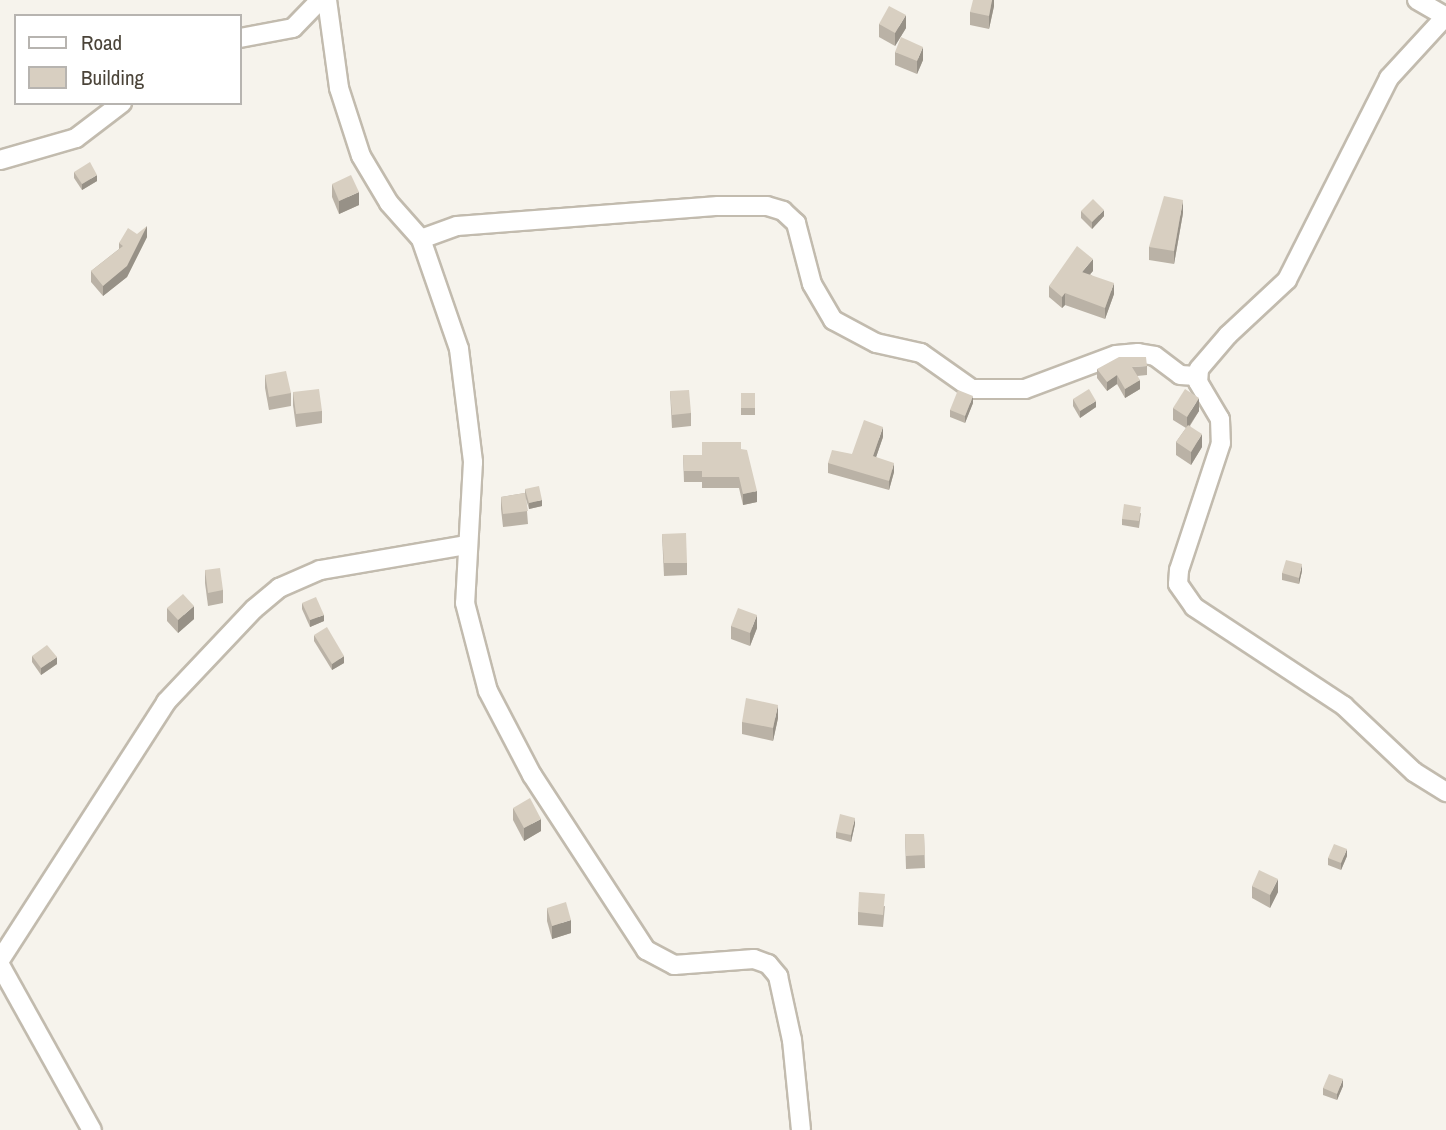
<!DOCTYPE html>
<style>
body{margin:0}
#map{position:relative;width:1446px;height:1130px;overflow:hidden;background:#f6f3ec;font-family:"Archivo Narrow",sans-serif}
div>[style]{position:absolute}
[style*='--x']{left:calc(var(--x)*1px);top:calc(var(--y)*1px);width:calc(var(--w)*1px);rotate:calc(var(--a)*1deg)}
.roads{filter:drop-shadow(2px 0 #c2bbae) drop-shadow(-2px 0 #c2bbae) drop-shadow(0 2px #c2bbae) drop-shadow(0 -2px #c2bbae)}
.minor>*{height:18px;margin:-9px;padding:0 9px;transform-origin:9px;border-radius:9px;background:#fff}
.wall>*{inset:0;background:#bab2a6}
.shaded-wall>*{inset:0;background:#979187}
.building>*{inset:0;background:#d8cfc1}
span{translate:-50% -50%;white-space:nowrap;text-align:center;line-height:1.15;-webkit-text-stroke:5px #fff;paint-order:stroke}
.legend{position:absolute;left:14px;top:14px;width:228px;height:91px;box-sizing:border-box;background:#fff;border:2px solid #b7b4b0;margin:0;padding:9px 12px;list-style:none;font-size:21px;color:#4b4439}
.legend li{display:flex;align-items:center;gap:14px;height:35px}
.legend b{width:35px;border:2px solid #b7b4b0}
</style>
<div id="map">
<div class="roads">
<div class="minor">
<i style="--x:327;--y:0;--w:89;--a:82.2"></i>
<i style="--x:339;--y:88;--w:71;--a:72.1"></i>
<i style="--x:361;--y:156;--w:55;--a:59.2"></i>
<i style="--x:389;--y:203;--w:48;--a:48.4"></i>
<i style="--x:421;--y:239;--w:116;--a:70.9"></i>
<i style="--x:459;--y:349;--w:114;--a:82.9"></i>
<i style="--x:473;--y:462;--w:141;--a:93.2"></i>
<i style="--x:465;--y:603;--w:91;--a:75.4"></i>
<i style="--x:488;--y:691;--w:95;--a:62.4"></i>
<i style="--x:532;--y:775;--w:209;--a:56.9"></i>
<i style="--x:646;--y:950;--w:32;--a:28"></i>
<i style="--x:674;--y:965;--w:80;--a:-4.3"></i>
<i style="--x:754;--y:959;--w:15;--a:20"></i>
<i style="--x:768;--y:964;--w:16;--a:50"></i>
<i style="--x:778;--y:976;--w:66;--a:77.7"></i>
<i style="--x:792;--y:1040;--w:90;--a:84.3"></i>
<i style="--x:1417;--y:0;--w:34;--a:30"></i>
<i style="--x:1445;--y:17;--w:83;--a:132.6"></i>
<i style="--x:1389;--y:78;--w:226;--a:116.8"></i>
<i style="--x:1287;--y:280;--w:81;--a:137"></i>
<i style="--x:1228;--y:335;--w:45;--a:130.5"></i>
<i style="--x:1199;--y:369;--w:13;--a:94"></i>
<i style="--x:1198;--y:382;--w:43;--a:59.3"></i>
<i style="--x:1220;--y:419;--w:24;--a:88"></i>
<i style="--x:1221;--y:443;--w:134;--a:108.3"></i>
<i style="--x:1179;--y:570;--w:14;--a:94"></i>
<i style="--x:1178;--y:584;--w:28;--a:55"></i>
<i style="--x:1194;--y:607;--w:180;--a:33.4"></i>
<i style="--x:1344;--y:706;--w:96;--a:43.3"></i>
<i style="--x:1414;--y:772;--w:38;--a:32"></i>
<i style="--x:240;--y:38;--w:54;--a:-10.7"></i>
<i style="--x:293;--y:28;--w:39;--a:-46"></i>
<i style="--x:0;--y:160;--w:79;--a:-16.1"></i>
<i style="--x:76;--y:138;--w:58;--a:-37.3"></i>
<i style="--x:421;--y:239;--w:38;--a:-20"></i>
<i style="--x:457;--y:226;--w:262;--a:-4.4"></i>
<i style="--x:718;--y:206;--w:49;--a:0"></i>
<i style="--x:767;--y:206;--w:17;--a:17"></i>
<i style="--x:783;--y:211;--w:18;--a:43"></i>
<i style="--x:796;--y:223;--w:63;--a:75.3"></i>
<i style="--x:812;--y:284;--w:42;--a:59.7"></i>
<i style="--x:833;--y:320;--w:49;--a:28.1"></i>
<i style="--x:876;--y:343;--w:46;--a:12.5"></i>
<i style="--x:921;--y:353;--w:62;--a:35.2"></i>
<i style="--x:972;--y:389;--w:53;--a:0"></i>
<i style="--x:1025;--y:389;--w:97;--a:-20.5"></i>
<i style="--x:1116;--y:355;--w:22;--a:-5"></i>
<i style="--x:1138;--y:353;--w:17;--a:10"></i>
<i style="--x:1155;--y:356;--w:31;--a:37"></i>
<i style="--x:1180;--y:375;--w:17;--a:3"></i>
<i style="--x:0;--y:960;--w:307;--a:-57.2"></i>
<i style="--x:166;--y:702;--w:128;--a:-46.6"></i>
<i style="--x:254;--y:609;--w:33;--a:-40"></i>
<i style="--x:279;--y:588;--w:45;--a:-23.7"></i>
<i style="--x:320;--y:570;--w:149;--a:-9.7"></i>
<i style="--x:0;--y:965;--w:189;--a:60.9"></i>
</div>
</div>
<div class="wall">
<i style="clip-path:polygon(994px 0,994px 6px,989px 29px,970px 25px,970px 12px)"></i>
<i style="clip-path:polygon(879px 24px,906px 28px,895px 46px,879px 37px)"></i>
<i style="clip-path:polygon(895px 52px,923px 60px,917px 74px,895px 65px)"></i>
<i style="clip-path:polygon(74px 172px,97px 181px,82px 190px,74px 178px)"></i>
<i style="clip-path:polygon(332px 184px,359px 205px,339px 214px,332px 197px)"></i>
<i style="clip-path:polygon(1081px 211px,1104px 216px,1092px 229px,1081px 218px)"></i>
<i style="clip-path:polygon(1183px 213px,1174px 264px,1149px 260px,1149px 247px)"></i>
<i style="clip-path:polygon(137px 234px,147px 237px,127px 277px,103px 296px,91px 282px,91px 271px,119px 249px,119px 243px)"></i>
<i style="clip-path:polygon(1093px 271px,1090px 274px,1114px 294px,1105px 319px,1065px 305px,1062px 308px,1049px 297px,1049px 286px)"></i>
<i style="clip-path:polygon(1147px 366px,1147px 375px,1137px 376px,1140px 389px,1125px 398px,1117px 384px,1107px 391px,1097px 378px,1097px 369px)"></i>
<i style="clip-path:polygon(265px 375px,291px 393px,291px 406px,269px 410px,265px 388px)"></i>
<i style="clip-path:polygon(670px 391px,691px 413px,691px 426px,672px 428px)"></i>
<i style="clip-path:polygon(293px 392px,322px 411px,322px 423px,296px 427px,293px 405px)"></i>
<i style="clip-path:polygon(741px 393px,755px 393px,755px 415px,741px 415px)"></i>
<i style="clip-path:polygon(1073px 399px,1096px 407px,1080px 418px,1073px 406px)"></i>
<i style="clip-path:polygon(973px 403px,965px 423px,950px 417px,950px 410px)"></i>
<i style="clip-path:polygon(1173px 408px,1199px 411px,1190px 426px,1202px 447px,1191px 465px,1176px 455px,1176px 442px,1186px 428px,1173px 420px)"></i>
<i style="clip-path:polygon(883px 437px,876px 457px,894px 472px,889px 490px,828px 473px,828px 463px,852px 454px)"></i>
<i style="clip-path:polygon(741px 449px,757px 502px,743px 505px,739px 488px,702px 488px,702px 482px,684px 482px,683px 455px,702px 455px)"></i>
<i style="clip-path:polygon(525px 489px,542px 506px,529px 509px,526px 499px,528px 524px,503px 527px,501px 509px,501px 497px,525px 493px)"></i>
<i style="clip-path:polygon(1141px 513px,1139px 528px,1122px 525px,1122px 519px)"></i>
<i style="clip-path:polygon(662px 534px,687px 563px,687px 575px,664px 576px)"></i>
<i style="clip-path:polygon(205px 570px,223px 590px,223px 603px,208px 606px,205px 583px)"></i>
<i style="clip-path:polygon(1302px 571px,1299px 584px,1282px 580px,1282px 573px)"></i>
<i style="clip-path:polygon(302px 603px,324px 621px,310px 627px,302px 609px)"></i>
<i style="clip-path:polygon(167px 608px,194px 619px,178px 633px,167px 621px)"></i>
<i style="clip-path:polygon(731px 626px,757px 628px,750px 646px,731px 639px)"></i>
<i style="clip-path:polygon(314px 635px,344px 663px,332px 670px,314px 641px)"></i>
<i style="clip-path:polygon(32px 656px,57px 664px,41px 675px,32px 662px)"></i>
<i style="clip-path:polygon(778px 718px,773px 741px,742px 734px,742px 722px)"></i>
<i style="clip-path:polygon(513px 808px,541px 831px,524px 841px,513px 820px)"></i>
<i style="clip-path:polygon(855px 824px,851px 842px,836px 838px,836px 832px)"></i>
<i style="clip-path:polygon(905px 834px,924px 834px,925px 868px,906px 869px)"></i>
<i style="clip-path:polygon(1347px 856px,1341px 870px,1328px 865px,1328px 858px)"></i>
<i style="clip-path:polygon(1252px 886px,1278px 892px,1270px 908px,1252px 898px)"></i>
<i style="clip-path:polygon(885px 906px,883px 927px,858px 925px,858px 912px)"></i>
<i style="clip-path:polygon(547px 908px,571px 933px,552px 939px,547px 921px)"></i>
<i style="clip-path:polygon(1343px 1086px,1337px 1100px,1323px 1095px,1323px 1088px)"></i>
</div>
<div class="shaded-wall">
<i style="clip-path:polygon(992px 0,994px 0,994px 6px,989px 29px,989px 16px)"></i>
<i style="clip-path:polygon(906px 15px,906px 28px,895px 46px,895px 33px)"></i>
<i style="clip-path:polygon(923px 47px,923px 60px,917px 74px,917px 61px)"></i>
<i style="clip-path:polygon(97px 175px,97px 181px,82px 190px,82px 184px)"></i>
<i style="clip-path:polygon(359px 192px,359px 205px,339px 214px,339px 201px)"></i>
<i style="clip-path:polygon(1183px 200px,1183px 213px,1174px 264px,1174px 251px)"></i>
<i style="clip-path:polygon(1104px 210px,1104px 216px,1092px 229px,1092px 222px)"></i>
<i style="clip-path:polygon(147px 226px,147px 237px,127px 277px,103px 296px,103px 286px)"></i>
<i style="clip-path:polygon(1093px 259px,1093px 271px,1082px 283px,1082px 272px)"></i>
<i style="clip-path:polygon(1114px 283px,1114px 294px,1105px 319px,1105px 308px)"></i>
<i style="clip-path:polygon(1065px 293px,1065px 305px,1062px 308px,1062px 297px)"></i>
<i style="clip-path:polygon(1117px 375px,1117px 384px,1107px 391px,1107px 382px)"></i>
<i style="clip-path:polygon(1140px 380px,1140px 389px,1125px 398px,1125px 389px)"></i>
<i style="clip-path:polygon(973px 396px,973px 403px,965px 423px,965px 416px)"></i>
<i style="clip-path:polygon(1199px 398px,1199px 411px,1187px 429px,1187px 417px)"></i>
<i style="clip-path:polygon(1096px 401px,1096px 407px,1080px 418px,1080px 411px)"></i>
<i style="clip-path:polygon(883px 427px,883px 437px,873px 466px,873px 456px)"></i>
<i style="clip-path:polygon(1202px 434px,1202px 447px,1191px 465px,1191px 452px)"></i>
<i style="clip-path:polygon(894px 463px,894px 472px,889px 490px,889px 481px)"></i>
<i style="clip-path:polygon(757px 491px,757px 502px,743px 505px,743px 494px)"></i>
<i style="clip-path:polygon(542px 500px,542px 506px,529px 509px,529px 503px)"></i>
<i style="clip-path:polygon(1302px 564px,1302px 571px,1299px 584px,1299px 578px)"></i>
<i style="clip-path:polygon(194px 606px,194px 619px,178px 633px,178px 620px)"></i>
<i style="clip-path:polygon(324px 615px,324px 621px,310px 627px,310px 620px)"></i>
<i style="clip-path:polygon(757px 615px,757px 628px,750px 646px,750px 633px)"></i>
<i style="clip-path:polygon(344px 656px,344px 663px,332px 670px,332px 664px)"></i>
<i style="clip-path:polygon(57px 657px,57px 664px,41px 675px,41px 668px)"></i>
<i style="clip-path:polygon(778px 705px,778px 718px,773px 741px,773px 728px)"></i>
<i style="clip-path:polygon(855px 818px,855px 824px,851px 842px,851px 835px)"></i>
<i style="clip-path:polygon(541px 819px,541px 831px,524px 841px,524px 828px)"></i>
<i style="clip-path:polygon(1347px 849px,1347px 856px,1341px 870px,1341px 863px)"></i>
<i style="clip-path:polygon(1278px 879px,1278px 892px,1270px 908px,1270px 895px)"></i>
<i style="clip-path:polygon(571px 920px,571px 933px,552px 939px,552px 926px)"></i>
<i style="clip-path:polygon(1343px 1079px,1343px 1086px,1337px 1100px,1337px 1094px)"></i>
</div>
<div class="building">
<i style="clip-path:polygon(973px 0,992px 0,989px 16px,970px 12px)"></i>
<i style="clip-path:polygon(889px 6px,906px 15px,895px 33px,879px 24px)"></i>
<i style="clip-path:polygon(901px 37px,923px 47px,917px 61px,895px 52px)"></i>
<i style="clip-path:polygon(90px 162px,97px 175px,82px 184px,74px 172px)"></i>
<i style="clip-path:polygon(351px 175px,359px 192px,339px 201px,332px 184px)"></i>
<i style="clip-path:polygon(1164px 196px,1183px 200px,1174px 251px,1149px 247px)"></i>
<i style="clip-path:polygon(1093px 199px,1104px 210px,1092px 222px,1081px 211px)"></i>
<i style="clip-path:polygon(147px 226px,127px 266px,103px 286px,91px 271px,123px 246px,119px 243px,128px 228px,137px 234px)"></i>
<i style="clip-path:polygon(1077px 246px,1093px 259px,1082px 272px,1114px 283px,1105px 308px,1065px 293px,1062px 297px,1049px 286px)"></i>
<i style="clip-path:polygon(1119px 357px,1146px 357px,1147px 366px,1132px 367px,1140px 380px,1125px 389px,1117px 375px,1107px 382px,1097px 369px)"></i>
<i style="clip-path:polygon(286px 371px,291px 393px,269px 397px,265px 375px)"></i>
<i style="clip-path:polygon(319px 389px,322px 411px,296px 414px,293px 392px)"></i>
<i style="clip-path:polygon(1089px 389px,1096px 401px,1080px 411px,1073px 399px)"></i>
<i style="clip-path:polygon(1185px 389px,1199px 398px,1187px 417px,1173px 408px)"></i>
<i style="clip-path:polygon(689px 390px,691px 413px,672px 415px,670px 391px)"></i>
<i style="clip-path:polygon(958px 390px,973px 396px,965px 416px,950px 410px)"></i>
<i style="clip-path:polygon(741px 393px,755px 393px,755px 408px,741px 408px)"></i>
<i style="clip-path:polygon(864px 420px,883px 427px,873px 456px,894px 463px,889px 481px,828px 463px,832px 450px,852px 454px)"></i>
<i style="clip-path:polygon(1188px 425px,1202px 434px,1191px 452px,1176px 442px)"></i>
<i style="clip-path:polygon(702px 442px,741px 442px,741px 449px,747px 450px,757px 491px,743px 494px,739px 477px,702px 477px,702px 471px,684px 471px,683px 455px,702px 455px)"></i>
<i style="clip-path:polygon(539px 486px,542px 500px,529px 503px,525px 489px)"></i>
<i style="clip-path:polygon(525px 493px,528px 511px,503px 514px,501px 497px)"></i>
<i style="clip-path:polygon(1124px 504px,1141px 507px,1139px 521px,1122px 519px)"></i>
<i style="clip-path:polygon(686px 533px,687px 563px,664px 563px,662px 534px)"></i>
<i style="clip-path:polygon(1286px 560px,1302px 564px,1299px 578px,1282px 573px)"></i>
<i style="clip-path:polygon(220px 568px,223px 590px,208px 593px,205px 570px)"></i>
<i style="clip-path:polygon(183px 594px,194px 606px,178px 620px,167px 608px)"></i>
<i style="clip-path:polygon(316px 597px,324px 615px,310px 620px,302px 603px)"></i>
<i style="clip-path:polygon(738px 608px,757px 615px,750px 633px,731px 626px)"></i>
<i style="clip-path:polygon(327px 627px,344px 656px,332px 664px,314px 635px)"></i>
<i style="clip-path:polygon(47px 645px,57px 657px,41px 668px,32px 656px)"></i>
<i style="clip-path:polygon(746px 698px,778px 705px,773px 728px,742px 722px)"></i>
<i style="clip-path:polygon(530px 798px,541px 819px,524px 828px,513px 808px)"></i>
<i style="clip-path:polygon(840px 814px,855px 818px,851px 835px,836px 832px)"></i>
<i style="clip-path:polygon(905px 834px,924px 834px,925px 855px,906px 856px)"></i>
<i style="clip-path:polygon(1334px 844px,1347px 849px,1341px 863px,1328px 858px)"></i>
<i style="clip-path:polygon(1259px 870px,1278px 879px,1270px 895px,1252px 886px)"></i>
<i style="clip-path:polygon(859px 892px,885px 894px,883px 915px,858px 912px)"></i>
<i style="clip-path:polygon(566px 902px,571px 920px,552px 926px,547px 908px)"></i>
<i style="clip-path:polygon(1329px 1074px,1343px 1079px,1337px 1094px,1323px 1088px)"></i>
</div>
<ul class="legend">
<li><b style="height:9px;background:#fff"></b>Road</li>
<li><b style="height:19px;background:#d8cfc1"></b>Building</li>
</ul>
</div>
